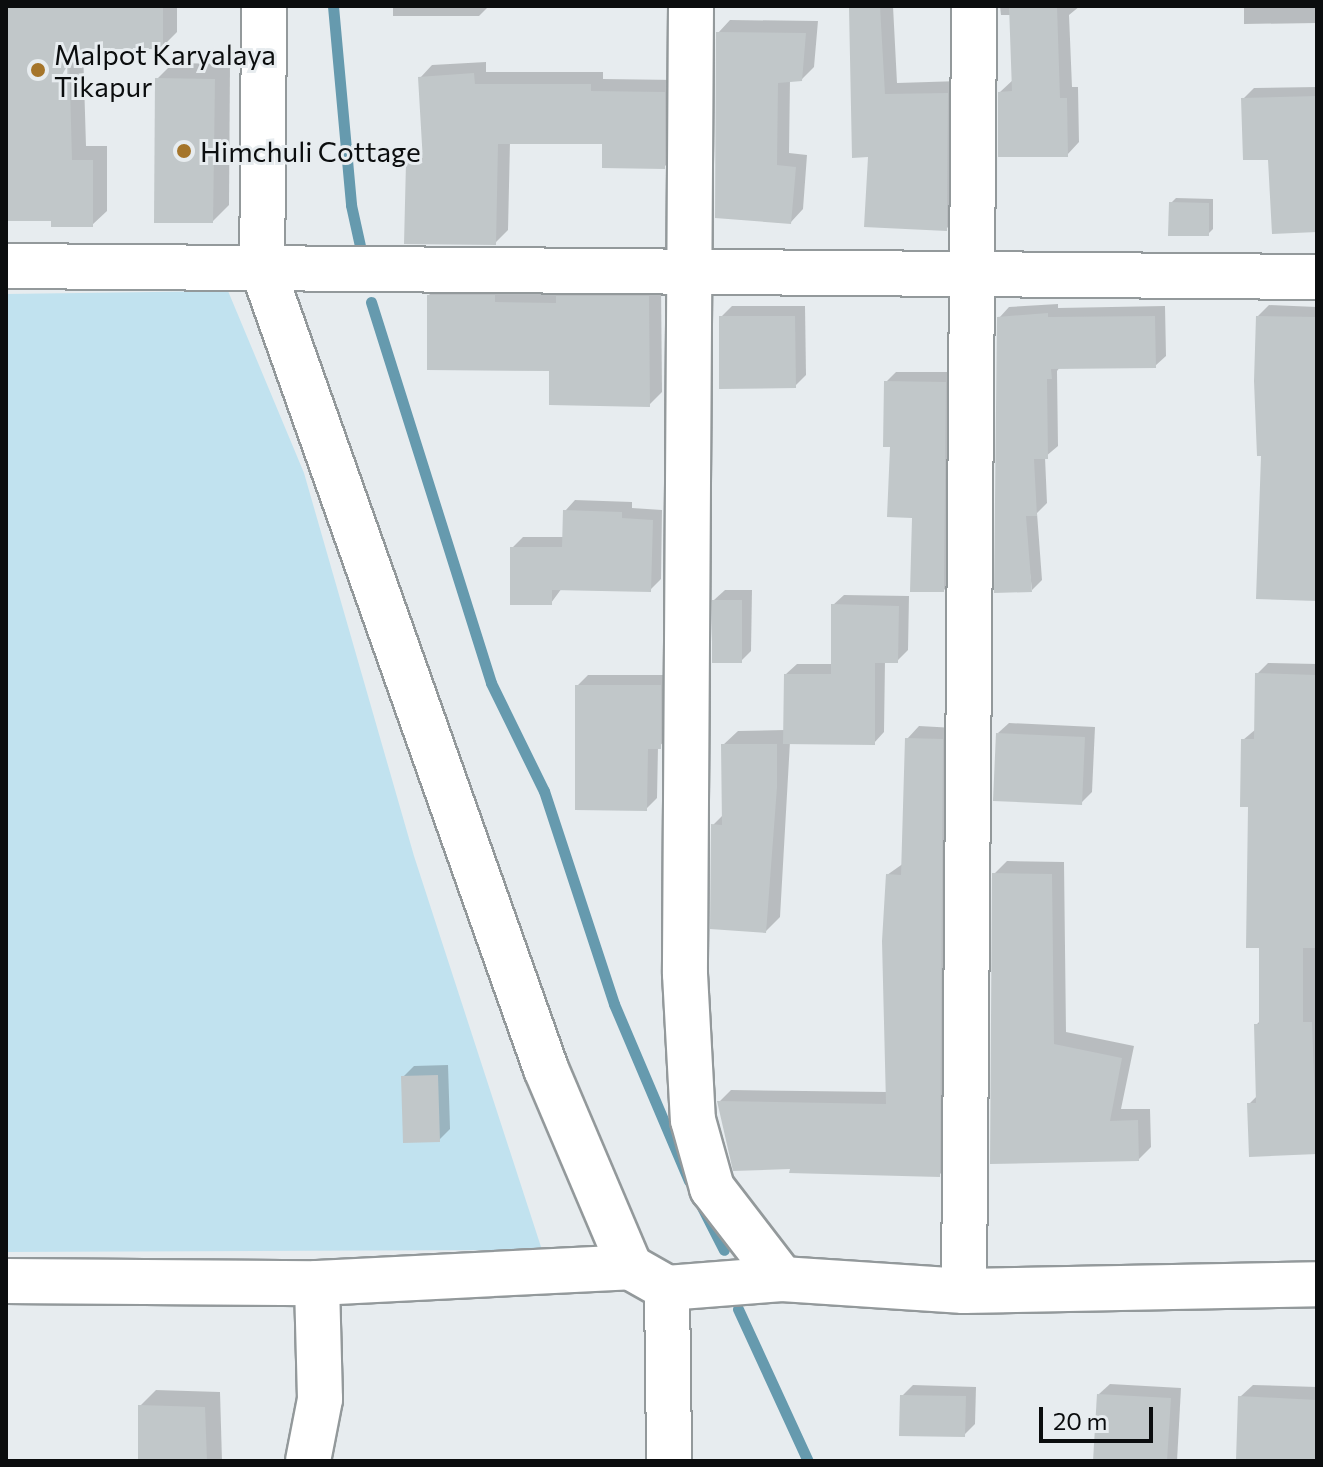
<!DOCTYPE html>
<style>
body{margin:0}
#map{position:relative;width:1323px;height:1467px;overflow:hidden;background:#e7ecef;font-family:Commissioner,sans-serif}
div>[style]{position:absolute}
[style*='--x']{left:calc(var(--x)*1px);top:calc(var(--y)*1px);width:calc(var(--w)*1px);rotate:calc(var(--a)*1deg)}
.green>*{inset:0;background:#c1e2ef}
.shadow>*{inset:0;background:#0003}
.stream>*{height:11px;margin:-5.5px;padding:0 5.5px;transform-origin:5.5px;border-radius:5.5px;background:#669aae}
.building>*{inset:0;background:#c1c7c9}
.roads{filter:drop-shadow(2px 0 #93999b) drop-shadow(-2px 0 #93999b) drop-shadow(0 2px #93999b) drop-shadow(0 -2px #93999b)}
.street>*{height:44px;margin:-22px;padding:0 22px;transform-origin:22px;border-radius:22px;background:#fff}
.secondary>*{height:44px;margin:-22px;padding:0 22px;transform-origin:22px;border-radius:22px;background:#fff}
.dots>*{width:22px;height:22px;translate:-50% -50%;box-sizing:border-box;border:4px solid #e7ecef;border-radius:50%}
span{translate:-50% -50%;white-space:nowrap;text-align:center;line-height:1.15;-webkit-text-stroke:6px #e7ecef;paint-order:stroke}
.poi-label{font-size:28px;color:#0b0d0e}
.left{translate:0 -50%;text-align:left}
.frame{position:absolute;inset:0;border:8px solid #0b0d0e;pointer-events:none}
.scale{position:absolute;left:1039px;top:1407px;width:114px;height:36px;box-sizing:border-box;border:4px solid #0b0d0e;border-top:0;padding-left:10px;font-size:24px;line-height:28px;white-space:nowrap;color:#0b0d0e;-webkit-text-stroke:6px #e7ecef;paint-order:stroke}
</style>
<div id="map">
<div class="green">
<i style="clip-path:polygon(228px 291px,304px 473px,414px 856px,542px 1250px,6px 1252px,6px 294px)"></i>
</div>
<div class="shadow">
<i style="clip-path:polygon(6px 6px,177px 6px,177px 32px,162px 47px,83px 47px,86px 146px,107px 146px,107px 211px,92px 225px,53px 219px,6px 219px)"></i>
<i style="clip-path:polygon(393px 6px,489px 6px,479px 16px,393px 16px)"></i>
<i style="clip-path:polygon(854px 6px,893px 6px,897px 83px,960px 81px,959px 216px,946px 229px,870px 155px,851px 9px)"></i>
<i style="clip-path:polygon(1000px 6px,1080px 6px,1069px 15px,1072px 87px,1078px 87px,1079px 142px,1067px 155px,1000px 92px,1014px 79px,1011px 15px,1001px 15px)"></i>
<i style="clip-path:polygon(1244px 6px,1317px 6px,1317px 23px,1244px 24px)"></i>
<i style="clip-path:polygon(730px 20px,818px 21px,814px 67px,802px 79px,790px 80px,789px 153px,807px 155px,803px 209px,791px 222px,718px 33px)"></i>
<i style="clip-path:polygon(486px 62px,486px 72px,603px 72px,603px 79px,677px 80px,677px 154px,664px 167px,604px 142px,510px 142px,508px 230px,495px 243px,408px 162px,424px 150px,420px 78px,432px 65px)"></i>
<i style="clip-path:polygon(173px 63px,230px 64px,229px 205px,213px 221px,157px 79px)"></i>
<i style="clip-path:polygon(1317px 87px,1317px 230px,1270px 158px,1243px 99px,1254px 88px)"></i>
<i style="clip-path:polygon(1176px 198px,1213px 199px,1213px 229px,1208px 234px,1171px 203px)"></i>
<i style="clip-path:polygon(442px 282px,661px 284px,662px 392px,649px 405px,551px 369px,429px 295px)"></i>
<i style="clip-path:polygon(1058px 304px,1058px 308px,1165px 306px,1166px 356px,1155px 366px,1060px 367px,1057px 371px,1058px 446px,1045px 457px,1047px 503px,1037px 513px,1042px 580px,1032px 590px,999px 318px,1009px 307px)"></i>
<i style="clip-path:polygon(1269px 305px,1317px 307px,1317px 600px,1263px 454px,1258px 316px)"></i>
<i style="clip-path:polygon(732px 306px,805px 306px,806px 375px,795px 386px,721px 317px)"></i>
<i style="clip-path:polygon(896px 372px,956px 372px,954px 580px,944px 590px,914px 516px,892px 445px,886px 382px)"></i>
<i style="clip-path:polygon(575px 500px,632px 502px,632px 508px,662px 510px,661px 579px,650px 590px,562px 588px,551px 603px,512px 548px,523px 537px,564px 537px,565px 511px)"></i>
<i style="clip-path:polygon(725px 590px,752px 590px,751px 651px,741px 661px,714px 600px)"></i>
<i style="clip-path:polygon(844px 595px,909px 596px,908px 650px,897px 661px,885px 661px,884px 732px,874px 743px,790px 742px,780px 917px,766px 931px,713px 825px,724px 814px,723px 745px,738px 731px,785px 730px,786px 674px,797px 664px,833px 664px,833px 605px)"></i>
<i style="clip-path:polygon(1268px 663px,1317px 664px,1317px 1152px,1251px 1155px,1249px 1104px,1258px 1095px,1256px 1025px,1261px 1020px,1261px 946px,1243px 740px,1256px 729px,1257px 674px)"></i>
<i style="clip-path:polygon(588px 675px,671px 675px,671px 736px,658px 747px,657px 798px,646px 809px,577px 686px)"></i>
<i style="clip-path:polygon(1009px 723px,1095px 727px,1092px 792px,1081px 803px,998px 733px)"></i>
<i style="clip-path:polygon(919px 726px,955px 728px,952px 1162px,939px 1175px,792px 1167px,719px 1102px,731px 1090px,888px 1092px,887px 875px,904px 863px,907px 739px)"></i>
<i style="clip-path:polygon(1007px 861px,1064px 862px,1066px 1032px,1134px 1046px,1121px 1109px,1150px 1109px,1151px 1147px,1139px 1159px,992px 1162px,994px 874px)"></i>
<i style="clip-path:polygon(448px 1065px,450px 1129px,439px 1140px,403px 1077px,414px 1066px)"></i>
<i style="clip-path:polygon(1110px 1384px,1181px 1388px,1177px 1461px,1095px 1461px,1099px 1394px)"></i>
<i style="clip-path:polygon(913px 1385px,976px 1387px,975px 1424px,964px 1435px,902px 1396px)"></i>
<i style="clip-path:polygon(1253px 1385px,1317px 1387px,1317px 1461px,1238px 1461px,1240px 1397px)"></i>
<i style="clip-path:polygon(156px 1390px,220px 1392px,222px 1461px,140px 1461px,140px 1406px)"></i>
</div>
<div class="stream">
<i style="--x:333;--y:6;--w:200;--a:84.8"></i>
<i style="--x:351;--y:205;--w:42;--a:77.6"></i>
<i style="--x:371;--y:302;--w:399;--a:72.5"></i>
<i style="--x:491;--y:683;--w:120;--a:63.9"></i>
<i style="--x:544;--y:791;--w:224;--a:71.8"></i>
<i style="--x:614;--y:1004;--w:192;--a:67"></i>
<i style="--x:702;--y:1207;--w:48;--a:62.9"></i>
<i style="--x:738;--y:1309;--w:167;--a:65.3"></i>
</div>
<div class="building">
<i style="clip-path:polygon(6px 6px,163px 6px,163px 49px,69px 49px,72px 160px,93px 160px,93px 227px,51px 227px,51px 221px,6px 221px)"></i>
<i style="clip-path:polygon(880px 6px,885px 94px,948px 93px,947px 231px,864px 227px,868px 157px,852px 158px,849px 8px)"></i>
<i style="clip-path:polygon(1009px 6px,1057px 6px,1060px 98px,1067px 98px,1068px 157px,998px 157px,998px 92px,1012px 91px)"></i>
<i style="clip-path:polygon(716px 32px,806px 33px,802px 81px,778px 83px,777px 165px,796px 167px,791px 224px,715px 218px)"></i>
<i style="clip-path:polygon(474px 73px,475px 84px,591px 84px,591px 91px,665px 92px,665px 169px,602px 168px,602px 144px,498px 144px,496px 245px,404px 244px,406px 162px,423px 162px,418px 77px)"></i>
<i style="clip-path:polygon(155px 78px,215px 79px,213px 223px,154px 223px)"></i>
<i style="clip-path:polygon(1317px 96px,1317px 232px,1272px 234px,1268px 160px,1243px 160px,1241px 98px)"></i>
<i style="clip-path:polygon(1169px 202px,1209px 203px,1209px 236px,1168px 236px)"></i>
<i style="clip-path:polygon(427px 295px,495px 295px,495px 302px,556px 303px,556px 296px,649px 296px,650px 407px,549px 405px,549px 371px,427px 370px)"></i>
<i style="clip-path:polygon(1048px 313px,1048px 317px,1155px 316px,1156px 368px,1051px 369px,1052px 379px,1047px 379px,1048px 459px,1034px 459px,1037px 516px,1026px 516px,1032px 592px,994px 593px,997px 317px)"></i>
<i style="clip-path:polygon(719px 316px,795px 316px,796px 388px,719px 389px)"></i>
<i style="clip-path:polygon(1256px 316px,1317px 317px,1317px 601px,1256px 599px,1261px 456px,1257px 456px,1254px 381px)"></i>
<i style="clip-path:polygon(884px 381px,946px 382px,944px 592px,910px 592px,912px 518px,887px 517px,890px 447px,883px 447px)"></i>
<i style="clip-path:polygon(563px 510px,622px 512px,622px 518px,653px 520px,651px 592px,552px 590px,552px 605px,510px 605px,510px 547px,562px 547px)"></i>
<i style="clip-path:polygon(712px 600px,742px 600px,742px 663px,712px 663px)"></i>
<i style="clip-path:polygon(831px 604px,899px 606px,898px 663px,875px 663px,875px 745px,783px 744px,784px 674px,831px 674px)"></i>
<i style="clip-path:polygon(1255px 673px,1317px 675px,1317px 948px,1303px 948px,1303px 1022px,1312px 1022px,1317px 1154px,1249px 1157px,1247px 1103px,1256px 1103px,1254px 1024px,1259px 1024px,1259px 948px,1246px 948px,1248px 807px,1240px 807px,1241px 739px,1254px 739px)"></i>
<i style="clip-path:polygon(575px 685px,661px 685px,661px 749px,648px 749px,647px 811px,575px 810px)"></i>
<i style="clip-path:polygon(996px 733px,1085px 737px,1082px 805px,993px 801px)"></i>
<i style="clip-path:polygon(905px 738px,943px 739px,940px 1177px,789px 1173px,790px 1169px,733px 1171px,717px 1101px,886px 1104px,882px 941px,886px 874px,901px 875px)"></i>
<i style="clip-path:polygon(721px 744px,777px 744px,777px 787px,766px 933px,710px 929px,711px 824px,722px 825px)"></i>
<i style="clip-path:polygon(992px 873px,1052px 874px,1054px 1044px,1122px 1058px,1110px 1121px,1138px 1120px,1139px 1161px,990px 1164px)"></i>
<i style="clip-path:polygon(438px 1075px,440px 1142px,403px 1143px,401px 1076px)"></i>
<i style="clip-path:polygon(1097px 1394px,1171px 1398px,1167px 1461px,1093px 1461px)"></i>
<i style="clip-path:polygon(900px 1395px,966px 1396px,965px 1437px,899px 1436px)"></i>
<i style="clip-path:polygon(1238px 1396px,1317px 1400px,1317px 1461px,1236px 1461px)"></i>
<i style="clip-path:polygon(138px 1405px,205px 1407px,207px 1461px,138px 1461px)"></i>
</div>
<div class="roads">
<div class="street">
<i style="--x:264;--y:6;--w:261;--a:90.4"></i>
<i style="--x:262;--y:267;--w:851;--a:70.5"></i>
<i style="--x:546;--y:1069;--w:215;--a:67"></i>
<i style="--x:691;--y:6;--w:968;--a:90.36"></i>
<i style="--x:685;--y:974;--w:146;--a:86.9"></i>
<i style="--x:693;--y:1120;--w:71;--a:74.4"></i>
<i style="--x:712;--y:1188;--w:115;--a:52.4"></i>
<i style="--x:6;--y:266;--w:1311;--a:0.48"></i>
<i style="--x:667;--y:1288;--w:173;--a:89.3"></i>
<i style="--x:964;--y:1291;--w:1285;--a:-89.55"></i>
<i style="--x:308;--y:1461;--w:63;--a:-79"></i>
<i style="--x:320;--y:1399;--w:116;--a:-91.5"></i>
</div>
<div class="secondary">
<i style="--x:6;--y:1281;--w:311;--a:0.4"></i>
<i style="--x:317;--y:1283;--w:313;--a:-2.9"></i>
<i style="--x:630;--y:1267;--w:43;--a:29.6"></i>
<i style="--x:667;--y:1288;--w:115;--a:-4.5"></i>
<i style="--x:782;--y:1279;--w:182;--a:3.8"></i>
<i style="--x:964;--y:1291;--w:353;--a:-1.1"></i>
</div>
</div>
<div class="dots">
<i style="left:38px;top:70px;background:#a5752a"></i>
<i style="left:184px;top:151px;background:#a5752a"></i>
</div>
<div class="poi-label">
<span class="left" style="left:54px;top:70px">Malpot Karyalaya<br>Tikapur</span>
<span class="left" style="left:200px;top:151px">Himchuli Cottage</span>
</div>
<div class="frame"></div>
<div class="scale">20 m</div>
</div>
